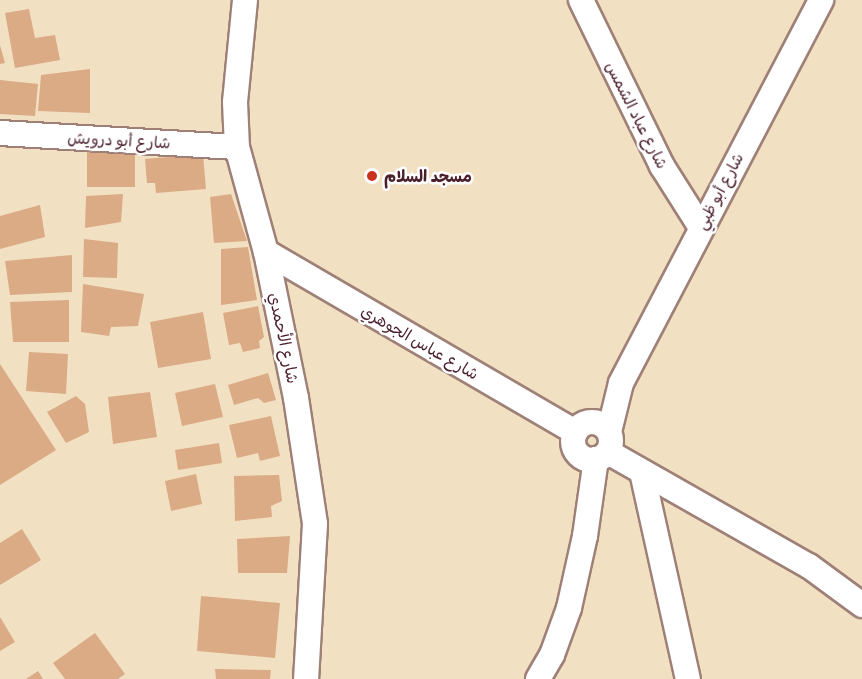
<!DOCTYPE html>
<meta charset="utf-8">
<style>
body{margin:0}
#map{position:relative;width:862px;height:679px;overflow:hidden;background:#f2e0c3;font-family:"Patrick Hand","Playpen Sans Arabic",sans-serif}
div>[style]{position:absolute}
[style*='--x']{left:calc(var(--x)*1px);top:calc(var(--y)*1px);width:calc(var(--w)*1px);rotate:calc(var(--a)*1deg)}
.building>*{inset:0;background:#daab85}
.roads{filter:drop-shadow(2px 0 #9e8077) drop-shadow(-2px 0 #9e8077) drop-shadow(0 2px #9e8077) drop-shadow(0 -2px #9e8077)}
.minor>*{height:24px;margin:-12px;padding:0 12px;transform-origin:12px;border-radius:12px;background:#fff}
.minor>.ring{margin:-12px;padding:0;box-sizing:content-box;background:none;border:24px solid #fff;border-radius:50%}
.dots>*{width:16px;height:16px;translate:-50% -50%;box-sizing:border-box;border:3px solid #fff;border-radius:50%}
span{translate:-50% -50%;white-space:nowrap;text-align:center;line-height:1.15;-webkit-text-stroke:5px #fff;paint-order:stroke}
.street-label{font-size:16px;color:#4a1f2b}
.poi-label{font-size:16px;color:#4a1f2b;font-weight:700}
.left{translate:0 -50%;text-align:left}
</style>
<div id="map">
<div class="building">
<i style="clip-path:polygon(29px 9px,35px 38px,55px 35px,60px 60px,15px 68px,5px 13px)"></i>
<i style="clip-path:polygon(0 45px,5px 63px,0 64px)"></i>
<i style="clip-path:polygon(90px 69px,90px 113px,38px 111px,41px 75px)"></i>
<i style="clip-path:polygon(0 80px,38px 84px,35px 116px,0 114px)"></i>
<i style="clip-path:polygon(87px 152px,135px 152px,135px 187px,87px 187px)"></i>
<i style="clip-path:polygon(203px 154px,206px 189px,156px 193px,155px 183px,147px 183px,145px 159px)"></i>
<i style="clip-path:polygon(123px 194px,121px 222px,85px 228px,86px 196px)"></i>
<i style="clip-path:polygon(231px 194px,247px 241px,214px 243px,210px 197px)"></i>
<i style="clip-path:polygon(40px 205px,45px 237px,0 249px,0 216px)"></i>
<i style="clip-path:polygon(84px 239px,118px 243px,117px 278px,83px 277px)"></i>
<i style="clip-path:polygon(248px 247px,257px 300px,221px 305px,221px 249px)"></i>
<i style="clip-path:polygon(72px 255px,72px 292px,10px 295px,5px 261px)"></i>
<i style="clip-path:polygon(83px 284px,144px 294px,138px 326px,111px 327px,109px 336px,81px 332px)"></i>
<i style="clip-path:polygon(69px 300px,69px 342px,13px 342px,10px 302px)"></i>
<i style="clip-path:polygon(258px 306px,264px 337px,259px 341px,260px 348px,243px 352px,240px 343px,229px 345px,223px 313px)"></i>
<i style="clip-path:polygon(203px 312px,211px 359px,158px 368px,150px 322px)"></i>
<i style="clip-path:polygon(29px 352px,68px 354px,66px 394px,26px 391px)"></i>
<i style="clip-path:polygon(0 364px,56px 450px,0 485px)"></i>
<i style="clip-path:polygon(268px 373px,276px 400px,264px 403px,258px 398px,234px 405px,228px 385px)"></i>
<i style="clip-path:polygon(215px 384px,223px 417px,182px 426px,175px 393px)"></i>
<i style="clip-path:polygon(150px 392px,157px 437px,113px 444px,108px 397px)"></i>
<i style="clip-path:polygon(76px 396px,85px 404px,89px 432px,66px 443px,47px 412px)"></i>
<i style="clip-path:polygon(271px 416px,280px 456px,260px 461px,258px 453px,237px 458px,229px 425px)"></i>
<i style="clip-path:polygon(219px 443px,222px 463px,178px 470px,175px 450px)"></i>
<i style="clip-path:polygon(196px 474px,202px 504px,171px 511px,165px 481px)"></i>
<i style="clip-path:polygon(279px 475px,282px 501px,271px 506px,272px 517px,235px 521px,234px 476px)"></i>
<i style="clip-path:polygon(22px 529px,41px 560px,0 585px,0 543px)"></i>
<i style="clip-path:polygon(290px 536px,287px 573px,238px 573px,237px 539px)"></i>
<i style="clip-path:polygon(201px 596px,280px 603px,275px 658px,197px 651px)"></i>
<i style="clip-path:polygon(0 617px,15px 642px,0 651px)"></i>
<i style="clip-path:polygon(95px 633px,125px 674px,118px 679px,65px 679px,53px 663px)"></i>
<i style="clip-path:polygon(215px 669px,271px 670px,270px 679px,216px 679px)"></i>
<i style="clip-path:polygon(38px 671px,43px 679px,26px 679px)"></i>
</div>
<div class="roads">
<div class="minor">
<i style="--x:245;--y:0;--w:102;--a:95.6"></i>
<i style="--x:235;--y:102;--w:45;--a:87.5"></i>
<i style="--x:237;--y:147;--w:109;--a:74.6"></i>
<i style="--x:266;--y:252;--w:149;--a:78.4"></i>
<i style="--x:296;--y:398;--w:127;--a:81.4"></i>
<i style="--x:315;--y:524;--w:155;--a:93.3"></i>
<i style="--x:581;--y:0;--w:185;--a:64"></i>
<i style="--x:662;--y:166;--w:71;--a:57.7"></i>
<i style="--x:0;--y:133;--w:237;--a:3.4"></i>
<i style="--x:266;--y:252;--w:358;--a:30.2"></i>
<i class="ring" style="left:573px;top:422px;width:14px;height:14px"></i>
<i style="--x:609;--y:432;--w:50;--a:-76.2"></i>
<i style="--x:621;--y:383;--w:432;--a:-62.4"></i>
<i style="--x:608;--y:452;--w:231;--a:29.6"></i>
<i style="--x:809;--y:566;--w:66;--a:36.3"></i>
<i style="--x:642;--y:472;--w:212;--a:77.5"></i>
<i style="--x:538;--y:679;--w:28;--a:-60"></i>
<i style="--x:552;--y:655;--w:50;--a:-70.1"></i>
<i style="--x:569;--y:608;--w:74;--a:-77.5"></i>
<i style="--x:585;--y:536;--w:78;--a:-81.9"></i>
</div>
</div>
<div class="dots">
<i style="left:372px;top:176px;background:#c8321e"></i>
</div>
<div class="street-label">
<span style="left:637px;top:115px;rotate:63deg">شارع عباد الشمس</span>
<span style="left:119px;top:140px;rotate:3deg">شارع أبو درويش</span>
<span style="left:719px;top:191px;rotate:-62deg">شارع أبو ظبي</span>
<span style="left:284px;top:338px;rotate:78deg">شارع الأحمدي</span>
<span style="left:420px;top:342px;rotate:30deg">شارع عباس الجوهري</span>
</div>
<div class="poi-label">
<span class="left" style="left:384px;top:176px">مسجد السلام</span>
</div>
</div>
